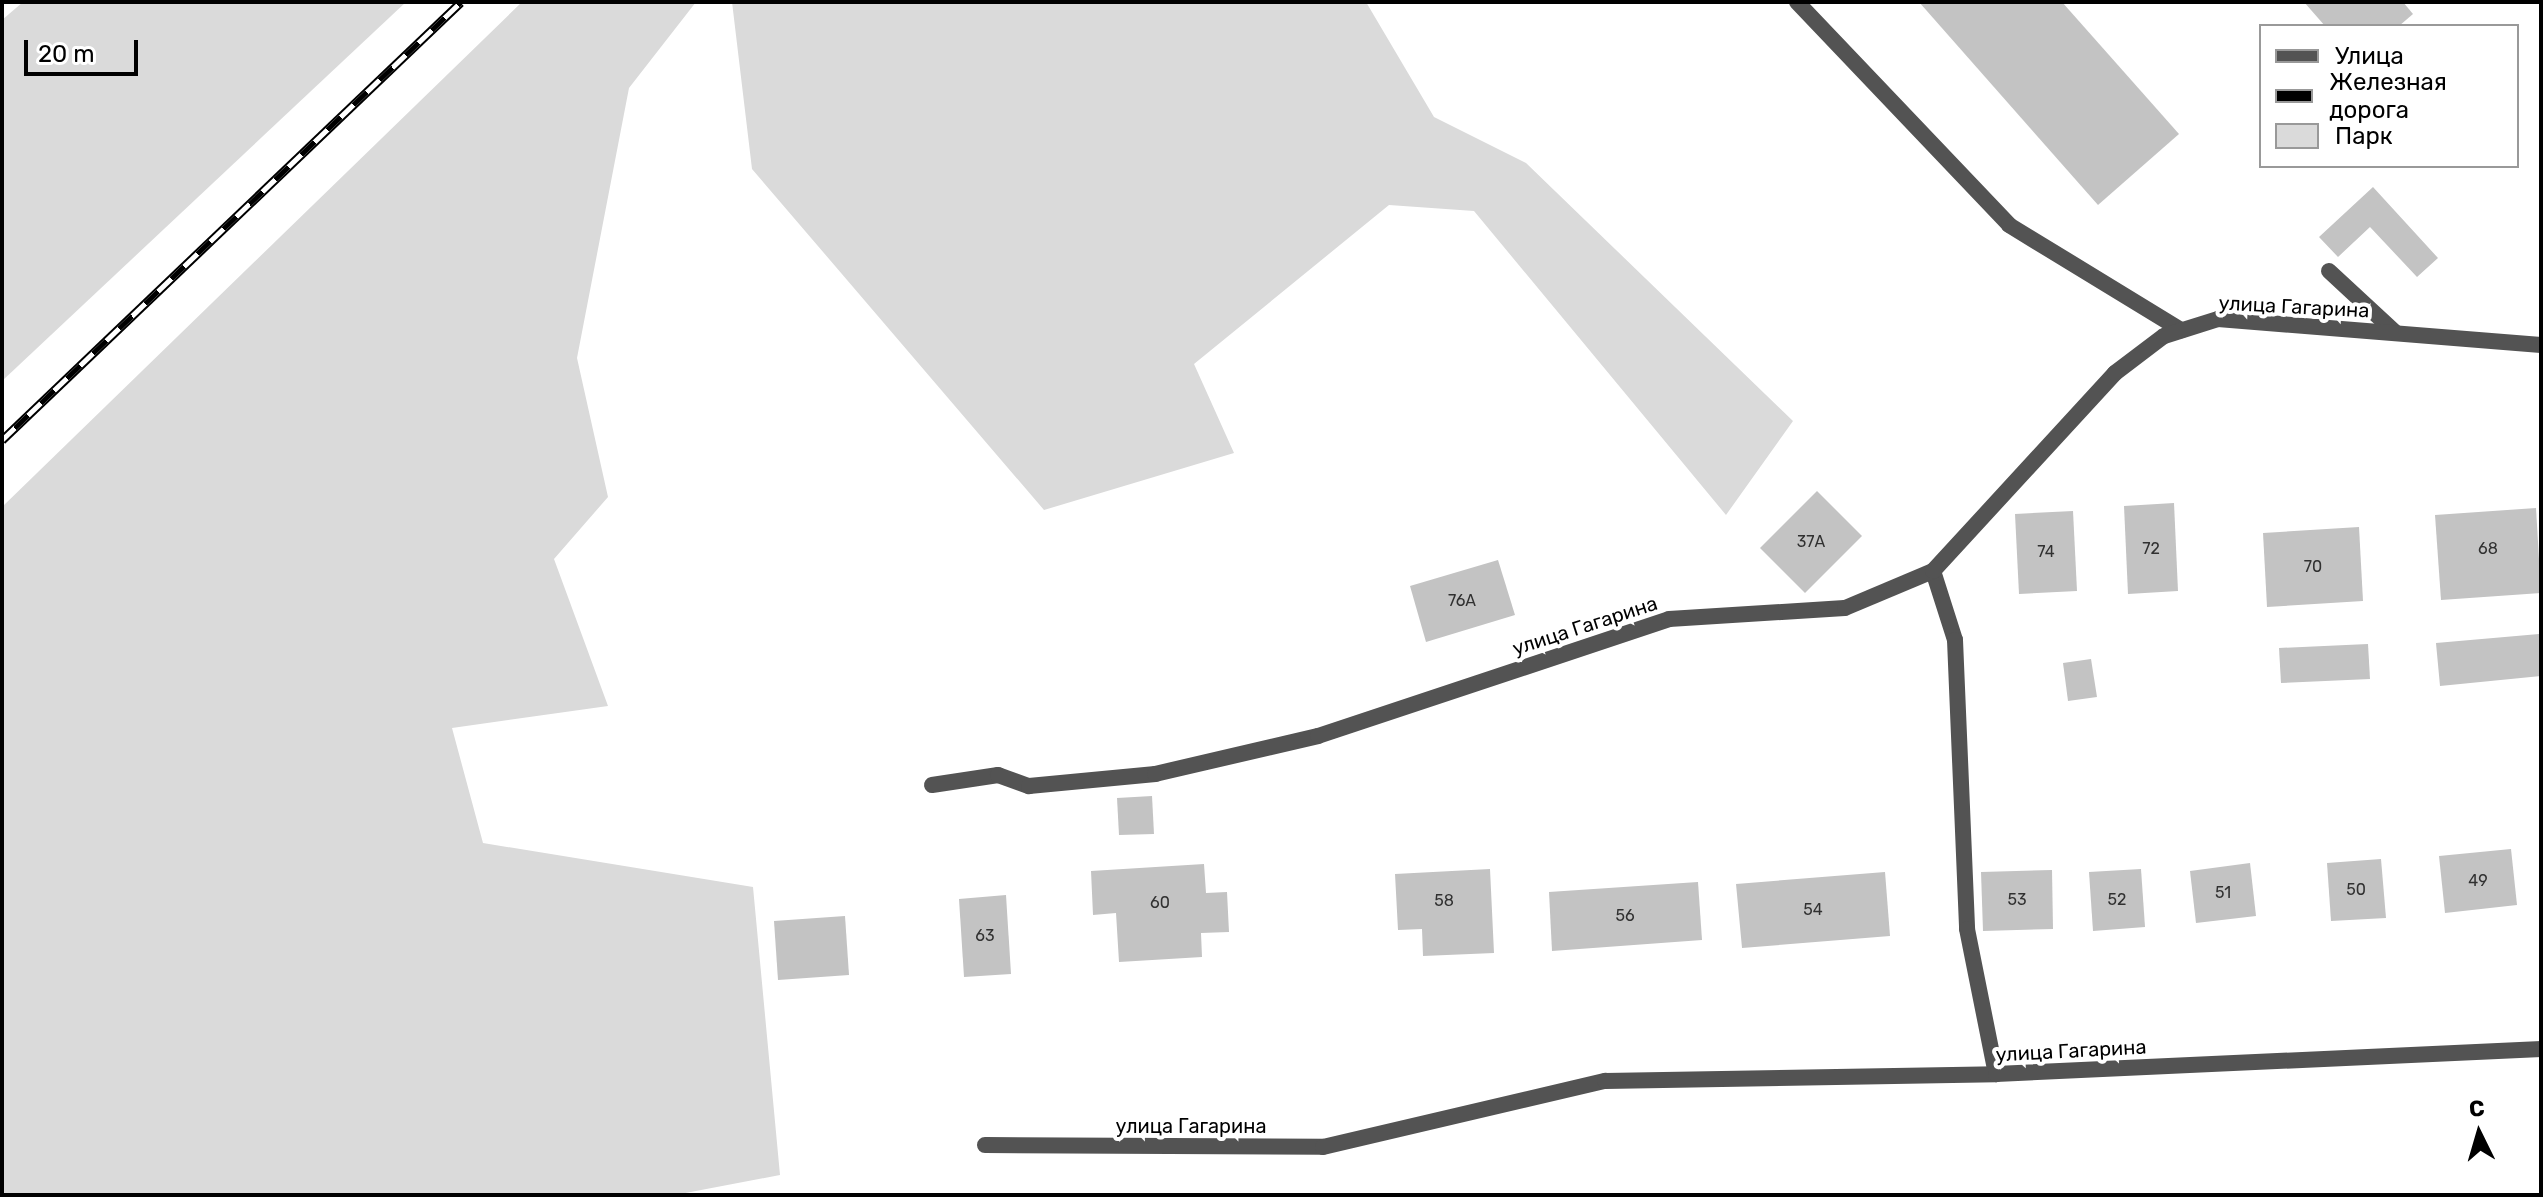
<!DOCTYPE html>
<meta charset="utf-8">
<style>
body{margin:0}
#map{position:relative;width:2543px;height:1197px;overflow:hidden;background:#fff;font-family:Rubik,sans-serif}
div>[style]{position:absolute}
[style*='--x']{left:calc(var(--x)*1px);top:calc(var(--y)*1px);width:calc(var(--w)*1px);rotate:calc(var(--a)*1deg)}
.green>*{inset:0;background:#dadada}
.building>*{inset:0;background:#c3c3c3}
.service>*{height:16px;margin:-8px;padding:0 8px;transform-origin:8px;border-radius:8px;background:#535353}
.minor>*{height:16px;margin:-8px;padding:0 8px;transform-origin:8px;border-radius:8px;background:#535353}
.rail>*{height:9px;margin-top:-4.5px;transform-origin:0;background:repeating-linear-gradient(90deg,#fff 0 18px,#000 0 36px);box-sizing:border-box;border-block:2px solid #000}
span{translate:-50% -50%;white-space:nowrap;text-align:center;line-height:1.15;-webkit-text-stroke:8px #fff;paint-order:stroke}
.number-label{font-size:16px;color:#313131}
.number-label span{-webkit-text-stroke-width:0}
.street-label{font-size:20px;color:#000}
.frame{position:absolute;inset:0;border:4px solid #000;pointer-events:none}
.legend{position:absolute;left:2259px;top:24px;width:260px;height:144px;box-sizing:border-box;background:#fff;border:2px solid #999;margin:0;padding:10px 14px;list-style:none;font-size:24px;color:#000}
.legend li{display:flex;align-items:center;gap:16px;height:40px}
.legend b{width:40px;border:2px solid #999}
.north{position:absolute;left:2439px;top:1093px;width:80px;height:80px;-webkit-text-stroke:6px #fff;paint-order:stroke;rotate:355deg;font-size:22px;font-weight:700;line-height:32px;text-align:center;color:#000}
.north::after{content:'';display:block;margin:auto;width:28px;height:36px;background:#000;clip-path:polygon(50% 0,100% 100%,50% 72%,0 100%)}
.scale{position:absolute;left:24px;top:40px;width:114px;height:36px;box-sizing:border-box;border:4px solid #000;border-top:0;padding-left:10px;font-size:24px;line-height:28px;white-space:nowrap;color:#000;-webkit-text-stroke:6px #fff;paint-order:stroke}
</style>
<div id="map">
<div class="green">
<i style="clip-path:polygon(23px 2px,406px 2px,2px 381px,2px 20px)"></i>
<i style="clip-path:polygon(522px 2px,696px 2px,629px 88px,577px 358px,608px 497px,554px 559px,608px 706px,452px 728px,483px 843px,753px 887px,780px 1175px,675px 1195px,2px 1195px,2px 507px)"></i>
<i style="clip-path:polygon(732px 2px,1366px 2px,1434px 117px,1526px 163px,1793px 421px,1726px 515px,1474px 211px,1389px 205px,1194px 364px,1234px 453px,1044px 510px,752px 169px)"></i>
</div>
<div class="building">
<i style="clip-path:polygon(1919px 2px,2062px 2px,2179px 134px,2098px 205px)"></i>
<i style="clip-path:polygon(2304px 2px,2403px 2px,2413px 14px,2399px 26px,2325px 26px)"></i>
<i style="clip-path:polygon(2373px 187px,2438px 258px,2417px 277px,2370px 227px,2338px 257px,2319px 237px)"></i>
<i style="clip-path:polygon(1817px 491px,1862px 536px,1805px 593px,1760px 548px)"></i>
<i style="clip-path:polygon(2174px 503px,2178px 591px,2128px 594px,2124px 506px)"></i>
<i style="clip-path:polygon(2536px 508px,2541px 593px,2441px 600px,2435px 515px)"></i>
<i style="clip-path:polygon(2073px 511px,2077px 591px,2019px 594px,2015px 514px)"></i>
<i style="clip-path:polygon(2359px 527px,2363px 601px,2267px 607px,2263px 533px)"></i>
<i style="clip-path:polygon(1498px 560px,1515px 615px,1426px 642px,1410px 586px)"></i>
<i style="clip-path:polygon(2539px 634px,2541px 676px,2440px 686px,2436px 643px)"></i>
<i style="clip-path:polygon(2368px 644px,2370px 679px,2281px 683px,2279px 648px)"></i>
<i style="clip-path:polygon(2091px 659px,2097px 697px,2068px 701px,2063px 663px)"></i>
<i style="clip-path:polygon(1152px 796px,1154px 834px,1119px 835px,1117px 798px)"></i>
<i style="clip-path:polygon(2511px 849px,2517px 905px,2445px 913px,2439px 856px)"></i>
<i style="clip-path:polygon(2381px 859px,2386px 918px,2331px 921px,2327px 863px)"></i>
<i style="clip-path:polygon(2250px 863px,2256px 916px,2196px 923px,2190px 871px)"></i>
<i style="clip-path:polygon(1204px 864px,1206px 893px,1227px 892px,1229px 932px,1201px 933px,1202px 957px,1119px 962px,1116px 913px,1093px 915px,1091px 871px)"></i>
<i style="clip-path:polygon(1490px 869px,1494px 953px,1423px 956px,1422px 929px,1398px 930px,1395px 874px)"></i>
<i style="clip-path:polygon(2141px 869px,2145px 927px,2093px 931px,2089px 872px)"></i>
<i style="clip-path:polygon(2052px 870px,2053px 929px,1983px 931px,1981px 872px)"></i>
<i style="clip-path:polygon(1885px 872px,1890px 936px,1742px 948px,1736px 884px)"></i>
<i style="clip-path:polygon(1698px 882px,1702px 940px,1552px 951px,1549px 892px)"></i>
<i style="clip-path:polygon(1006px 895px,1011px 974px,964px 977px,959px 899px)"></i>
<i style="clip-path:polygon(845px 916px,849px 975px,778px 980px,774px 921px)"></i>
</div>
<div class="service">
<i style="--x:1797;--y:2;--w:308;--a:46.4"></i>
<i style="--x:2009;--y:225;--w:202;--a:31.4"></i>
<i style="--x:2329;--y:271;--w:91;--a:42.8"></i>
<i style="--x:1933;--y:571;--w:72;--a:72.3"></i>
<i style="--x:1955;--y:640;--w:289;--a:87.6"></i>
<i style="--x:1967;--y:929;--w:148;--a:78.7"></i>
</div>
<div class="minor">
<i style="--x:932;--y:785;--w:67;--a:-8.6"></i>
<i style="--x:998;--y:775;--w:33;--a:20"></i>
<i style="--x:1029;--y:786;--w:127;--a:-5.4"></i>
<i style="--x:1155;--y:774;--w:167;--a:-13.1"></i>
<i style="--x:1318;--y:736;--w:370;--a:-18.4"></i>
<i style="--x:1669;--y:619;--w:176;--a:-3.6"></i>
<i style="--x:1845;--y:608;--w:95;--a:-22.8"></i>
<i style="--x:1933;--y:571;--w:269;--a:-47.4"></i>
<i style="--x:2115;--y:373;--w:61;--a:-37.1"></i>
<i style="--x:2164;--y:336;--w:57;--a:-17.5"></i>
<i style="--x:2218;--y:319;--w:324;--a:4.6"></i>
<i style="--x:985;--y:1145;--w:338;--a:0.3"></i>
<i style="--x:1323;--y:1147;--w:290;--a:-13.2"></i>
<i style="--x:1605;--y:1081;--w:391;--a:-1"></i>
<i style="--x:1996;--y:1074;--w:546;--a:-2.63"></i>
</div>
<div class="rail">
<i style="--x:2;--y:440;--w:634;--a:-43.66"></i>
</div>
<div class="number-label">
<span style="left:1811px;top:542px">37А</span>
<span style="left:2151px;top:549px">72</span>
<span style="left:2488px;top:549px">68</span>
<span style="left:2046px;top:552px">74</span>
<span style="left:2313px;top:567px">70</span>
<span style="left:1462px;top:601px">76А</span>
<span style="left:2478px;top:881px">49</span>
<span style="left:2356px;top:890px">50</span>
<span style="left:2223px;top:893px">51</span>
<span style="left:2017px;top:900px">53</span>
<span style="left:2117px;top:900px">52</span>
<span style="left:1444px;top:901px">58</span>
<span style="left:1160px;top:903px">60</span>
<span style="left:1813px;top:910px">54</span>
<span style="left:1625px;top:916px">56</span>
<span style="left:985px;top:936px">63</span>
</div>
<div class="street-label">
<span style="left:2294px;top:307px;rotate:3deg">улица Гагарина</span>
<span style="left:1585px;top:626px;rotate:-18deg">улица Гагарина</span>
<span style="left:2071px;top:1051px;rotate:-3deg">улица Гагарина</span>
<span style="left:1191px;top:1126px">улица Гагарина</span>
</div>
<div class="frame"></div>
<ul class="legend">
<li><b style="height:10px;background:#535353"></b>Улица</li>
<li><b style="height:10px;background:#000"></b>Железная дорога</li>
<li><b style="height:22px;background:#dadada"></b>Парк</li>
</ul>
<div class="north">С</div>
<div class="scale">20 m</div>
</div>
